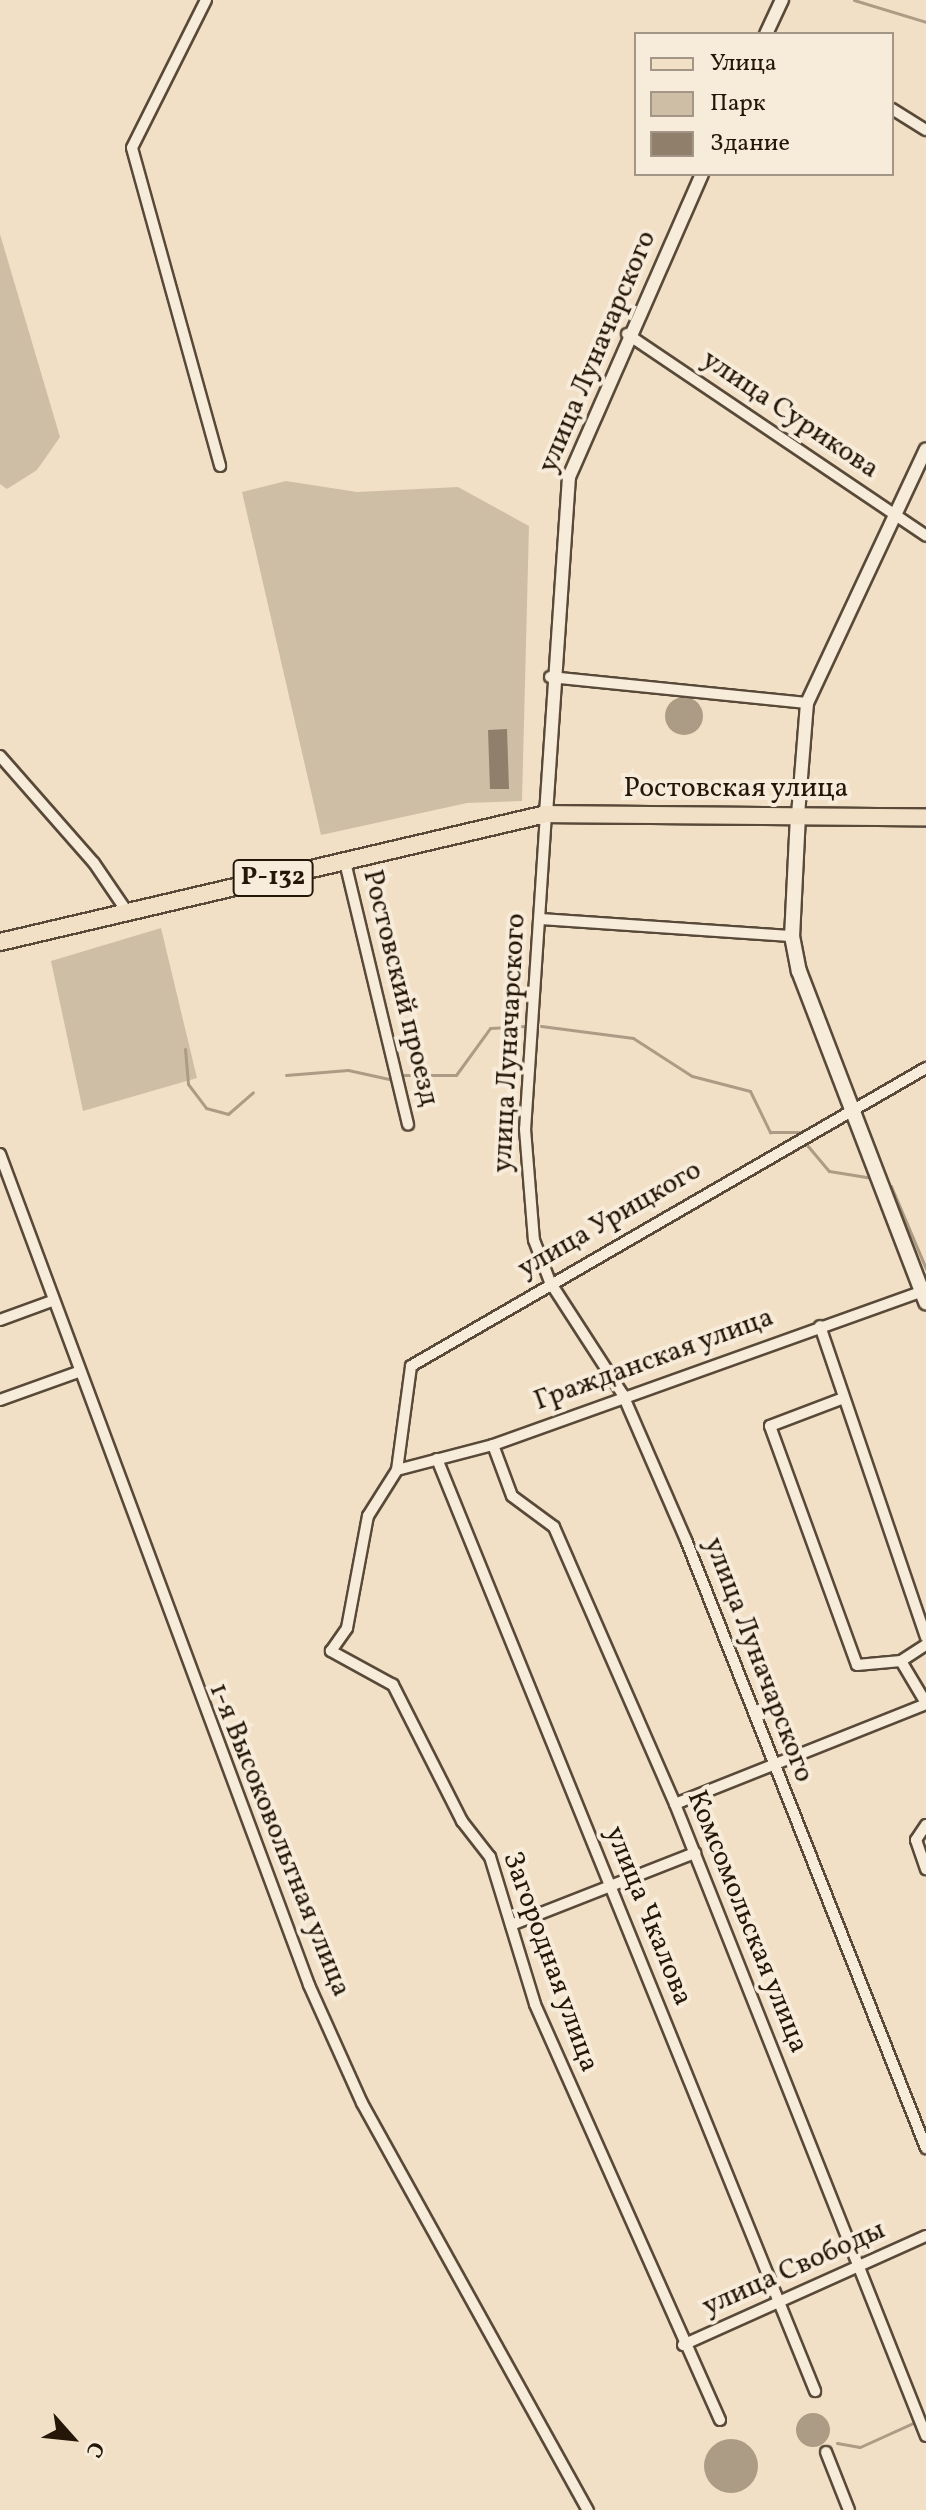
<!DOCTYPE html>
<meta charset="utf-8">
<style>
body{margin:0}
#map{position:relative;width:926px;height:2510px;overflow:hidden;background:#f2e0c6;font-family:Vollkorn,serif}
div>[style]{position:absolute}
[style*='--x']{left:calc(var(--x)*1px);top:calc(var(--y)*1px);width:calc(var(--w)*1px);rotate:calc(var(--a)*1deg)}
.green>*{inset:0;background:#cfbea6}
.water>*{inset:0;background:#ac9c85}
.round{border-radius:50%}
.stream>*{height:3px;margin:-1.5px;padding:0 1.5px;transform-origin:1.5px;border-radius:1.5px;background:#ac9c85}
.building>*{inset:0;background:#90806b}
.roads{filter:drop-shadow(2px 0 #584938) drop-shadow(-2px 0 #584938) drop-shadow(0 2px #584938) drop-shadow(0 -2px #584938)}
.minor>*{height:10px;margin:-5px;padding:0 5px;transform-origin:5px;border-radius:5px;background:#f7ebda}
.tertiary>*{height:12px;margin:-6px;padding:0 6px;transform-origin:6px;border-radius:6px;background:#f7ebda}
.secondary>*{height:14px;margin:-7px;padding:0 7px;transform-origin:7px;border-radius:7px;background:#f7ebda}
.primary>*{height:16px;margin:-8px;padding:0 8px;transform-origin:8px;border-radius:8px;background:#f2e0c6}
span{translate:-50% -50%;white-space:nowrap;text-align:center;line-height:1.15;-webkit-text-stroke:8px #f7ebda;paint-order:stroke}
.shield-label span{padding:2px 6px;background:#f7ebda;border:2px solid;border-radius:6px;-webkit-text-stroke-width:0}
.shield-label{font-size:26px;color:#251708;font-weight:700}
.street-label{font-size:28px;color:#251708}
.legend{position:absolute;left:634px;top:32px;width:260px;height:144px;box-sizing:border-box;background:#f7ebda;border:2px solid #a39686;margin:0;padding:10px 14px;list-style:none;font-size:24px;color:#251708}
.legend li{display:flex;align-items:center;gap:16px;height:40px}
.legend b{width:40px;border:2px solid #a39686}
.north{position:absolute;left:32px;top:2398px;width:80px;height:80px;-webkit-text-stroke:6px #f7ebda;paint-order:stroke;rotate:117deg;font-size:22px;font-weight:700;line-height:32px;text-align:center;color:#251708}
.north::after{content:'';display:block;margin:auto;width:28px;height:36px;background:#251708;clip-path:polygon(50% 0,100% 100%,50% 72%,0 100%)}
</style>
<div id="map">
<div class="green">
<i style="clip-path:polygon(0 234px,60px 437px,37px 470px,7px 489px,0 484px)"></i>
<i style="clip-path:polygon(286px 481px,357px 492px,458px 487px,529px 526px,522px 801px,467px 803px,321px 835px,242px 492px)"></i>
<i style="clip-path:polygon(161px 928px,197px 1078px,83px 1111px,51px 961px)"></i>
</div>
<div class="water">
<i class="round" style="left:665px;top:697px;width:38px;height:38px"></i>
<i class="round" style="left:796px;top:2413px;width:34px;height:34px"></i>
<i class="round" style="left:704px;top:2439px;width:54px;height:54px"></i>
</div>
<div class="stream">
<i style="--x:854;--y:0;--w:75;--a:17"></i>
<i style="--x:541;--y:1026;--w:93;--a:7.4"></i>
<i style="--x:633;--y:1038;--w:70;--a:32.8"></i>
<i style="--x:692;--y:1076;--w:60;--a:14.5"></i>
<i style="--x:750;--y:1091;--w:46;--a:64"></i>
<i style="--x:770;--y:1132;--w:30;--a:0"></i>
<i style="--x:185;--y:1049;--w:35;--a:85"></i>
<i style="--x:188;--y:1084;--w:30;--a:53"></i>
<i style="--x:206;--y:1108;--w:23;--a:15"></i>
<i style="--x:228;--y:1114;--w:33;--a:-41"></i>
<i style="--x:286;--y:1075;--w:62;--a:-4.6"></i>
<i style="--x:348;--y:1070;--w:42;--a:12.4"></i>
<i style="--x:404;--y:1075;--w:52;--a:0"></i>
<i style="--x:456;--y:1075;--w:58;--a:-54.1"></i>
<i style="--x:490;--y:1028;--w:36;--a:-3"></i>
<i style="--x:807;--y:1145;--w:34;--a:50"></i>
<i style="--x:829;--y:1171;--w:44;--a:9.2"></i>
<i style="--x:891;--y:1186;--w:90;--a:67.1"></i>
<i style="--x:837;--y:2443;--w:23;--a:10"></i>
<i style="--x:860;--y:2447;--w:58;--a:-24.4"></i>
</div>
<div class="building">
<i style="clip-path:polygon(507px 729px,509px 789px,490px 789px,488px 730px)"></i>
</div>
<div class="roads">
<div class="minor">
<i style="--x:206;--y:0;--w:165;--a:116.6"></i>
<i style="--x:132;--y:148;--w:330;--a:74.5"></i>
<i style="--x:892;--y:109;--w:40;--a:32"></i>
<i style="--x:627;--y:334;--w:361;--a:34"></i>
<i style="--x:550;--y:677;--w:258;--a:5.8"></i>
<i style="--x:0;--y:756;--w:142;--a:48.7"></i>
<i style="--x:94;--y:863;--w:57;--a:55.8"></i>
<i style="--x:546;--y:814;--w:316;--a:93.8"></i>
<i style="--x:525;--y:1129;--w:111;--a:85.4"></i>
<i style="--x:534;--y:1240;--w:45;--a:69.1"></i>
<i style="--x:550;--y:1282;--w:135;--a:57.1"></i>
<i style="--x:623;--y:1395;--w:158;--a:66.5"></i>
<i style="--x:686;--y:1540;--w:654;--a:68.46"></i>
<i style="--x:345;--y:862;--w:270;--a:76.5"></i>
<i style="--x:542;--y:919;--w:251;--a:3.9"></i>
<i style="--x:0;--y:1154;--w:887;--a:69.6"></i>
<i style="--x:309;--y:1985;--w:129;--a:65.8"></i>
<i style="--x:362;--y:2103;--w:466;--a:61"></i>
<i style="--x:0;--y:1320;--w:55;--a:-20.1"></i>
<i style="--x:820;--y:1326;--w:329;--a:71.2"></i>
<i style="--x:841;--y:1399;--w:76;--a:159.2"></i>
<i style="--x:770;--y:1426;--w:254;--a:70"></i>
<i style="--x:857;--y:1665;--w:44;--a:-5.2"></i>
<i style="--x:901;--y:1661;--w:30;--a:-33"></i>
<i style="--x:0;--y:1400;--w:83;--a:-19.7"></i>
<i style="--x:493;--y:1445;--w:54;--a:69.6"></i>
<i style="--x:512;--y:1496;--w:52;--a:36.4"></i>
<i style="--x:554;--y:1527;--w:302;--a:66.4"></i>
<i style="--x:675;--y:1804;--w:680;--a:68.34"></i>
<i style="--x:437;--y:1459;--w:1006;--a:67.92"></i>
<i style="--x:397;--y:1470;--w:99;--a:-14.6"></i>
<i style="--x:493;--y:1445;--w:459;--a:-19.7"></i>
<i style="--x:901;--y:1661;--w:49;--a:59.2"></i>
<i style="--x:675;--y:1804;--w:270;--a:-21.7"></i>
<i style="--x:926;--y:1825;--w:18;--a:124"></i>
<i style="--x:916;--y:1840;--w:31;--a:71"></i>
<i style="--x:511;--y:1925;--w:198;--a:-21.4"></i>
<i style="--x:683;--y:2345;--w:266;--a:-24.2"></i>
<i style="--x:720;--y:2420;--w:455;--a:-114"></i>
<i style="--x:535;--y:2004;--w:154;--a:-107"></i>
<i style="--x:490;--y:1857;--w:46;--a:-127.9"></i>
<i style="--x:462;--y:1821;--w:153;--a:-116.9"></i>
<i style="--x:393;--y:1685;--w:71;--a:-151.3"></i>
<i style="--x:331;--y:1651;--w:28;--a:-55"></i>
<i style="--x:347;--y:1628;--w:114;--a:-79.4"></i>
<i style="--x:368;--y:1516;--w:54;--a:-57.8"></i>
<i style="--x:397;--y:1470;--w:105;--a:-82.3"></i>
<i style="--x:411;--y:1366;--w:595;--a:-30.06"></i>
<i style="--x:826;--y:2452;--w:62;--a:68.4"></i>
</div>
<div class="tertiary">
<i style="--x:766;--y:34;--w:38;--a:-65"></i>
<i style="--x:546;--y:814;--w:338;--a:-86.1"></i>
<i style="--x:569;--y:477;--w:331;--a:-66.3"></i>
<i style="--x:798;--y:815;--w:112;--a:-85.4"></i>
<i style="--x:807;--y:703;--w:280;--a:-64.9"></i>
</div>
<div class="secondary">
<i style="--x:798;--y:815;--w:121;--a:92.8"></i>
<i style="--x:792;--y:936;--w:36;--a:79"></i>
<i style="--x:799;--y:971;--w:355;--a:69"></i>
</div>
<div class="primary">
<i style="--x:0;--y:942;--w:561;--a:-13.19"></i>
<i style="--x:546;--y:814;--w:380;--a:0.5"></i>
</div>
</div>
<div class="shield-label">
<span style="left:273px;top:878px">Р-132</span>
</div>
<div class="street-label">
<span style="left:598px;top:352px;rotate:-67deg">улица Луначарского</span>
<span style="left:790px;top:415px;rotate:34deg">улица Сурикова</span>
<span style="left:736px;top:789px">Ростовская улица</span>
<span style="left:400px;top:988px;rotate:76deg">Ростовский проезд</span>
<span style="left:510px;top:1043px;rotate:-87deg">улица Луначарского</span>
<span style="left:610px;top:1220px;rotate:-30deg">улица Урицкого</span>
<span style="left:654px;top:1360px;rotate:-20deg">Гражданская улица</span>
<span style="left:758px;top:1660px;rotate:69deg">улица Луначарского</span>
<span style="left:279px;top:1840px;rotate:68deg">1-я Высоковольтная улица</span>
<span style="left:648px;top:1916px;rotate:68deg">улица Чкалова</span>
<span style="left:747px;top:1922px;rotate:68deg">Комсомольская улица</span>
<span style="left:550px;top:1962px;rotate:70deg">Загородная улица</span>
<span style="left:794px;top:2269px;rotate:-24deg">улица Свободы</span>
</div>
<ul class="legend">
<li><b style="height:10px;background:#f2e0c6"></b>Улица</li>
<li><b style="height:22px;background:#cfbea6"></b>Парк</li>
<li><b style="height:22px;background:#90806b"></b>Здание</li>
</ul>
<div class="north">С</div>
</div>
